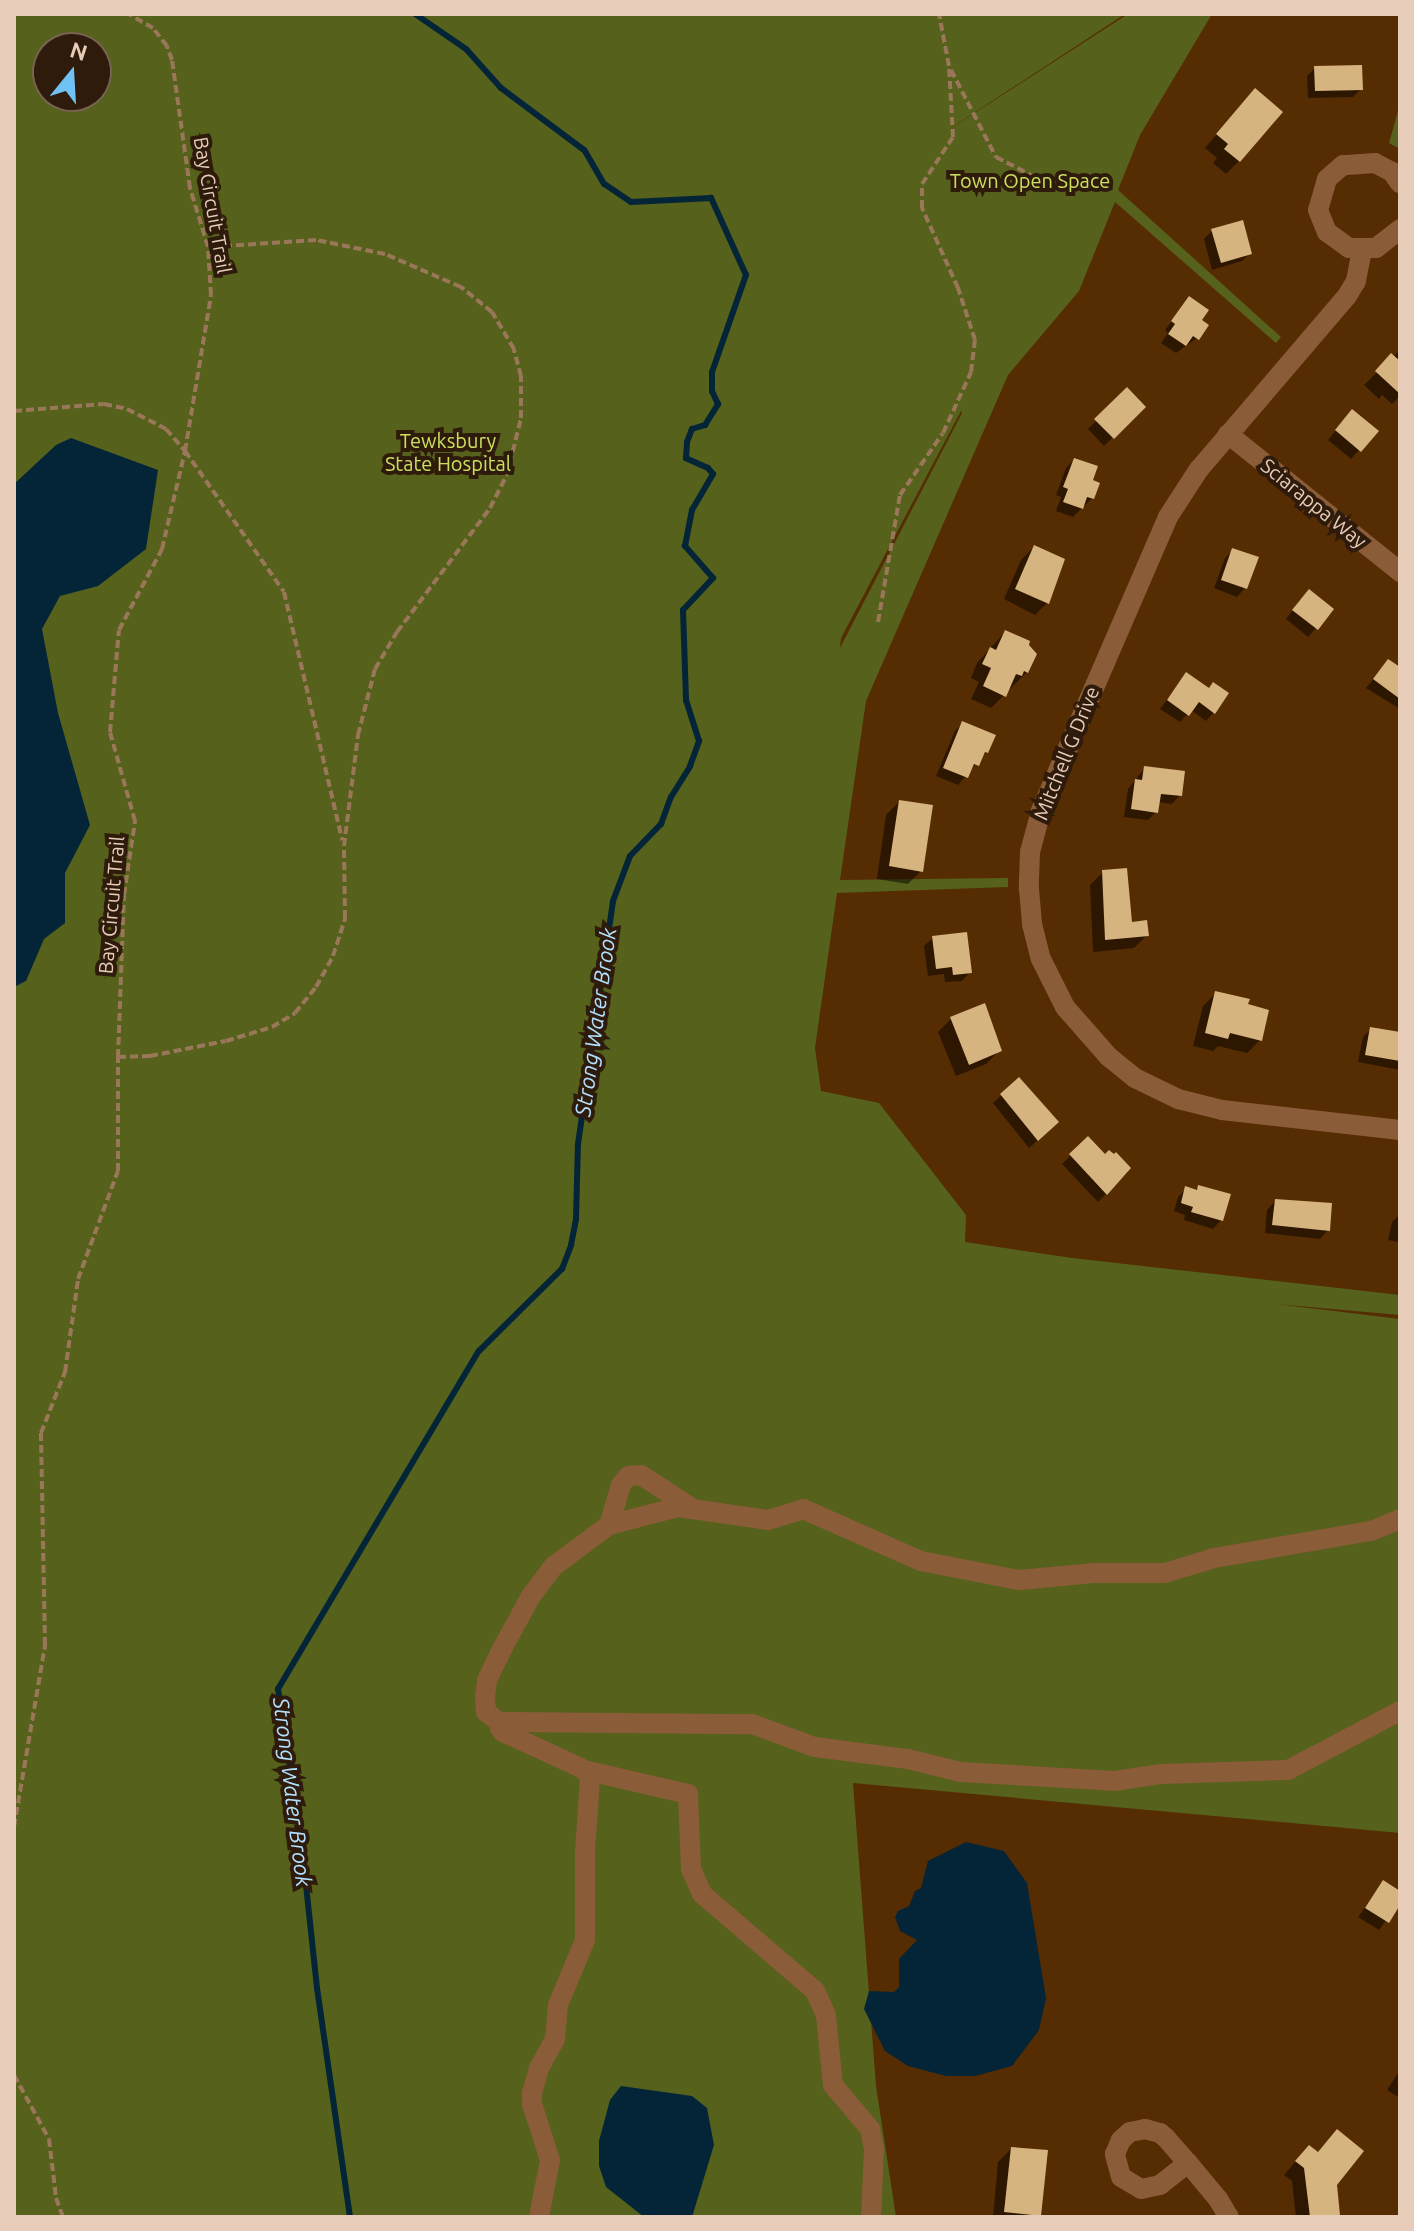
<!DOCTYPE html>
<style>
body{margin:0}
#map{position:relative;width:1414px;height:2231px;overflow:hidden;background:#562c03;font-family:Ubuntu,sans-serif}
div>[style]{position:absolute}
[style*='--x']{left:calc(var(--x)*1px);top:calc(var(--y)*1px);width:calc(var(--w)*1px);rotate:calc(var(--a)*1deg)}
.green>*{inset:0;background:#56611c}
.water>*{inset:0;background:#042537}
.shadow>*{inset:0;background:#0007}
.stream>*{height:6px;margin:-3px;padding:0 3px;transform-origin:3px;border-radius:3px;background:#042537}
.building>*{inset:0;background:#d6b47f}
.path>*{height:4px;margin-top:-2px;transform-origin:0;background:repeating-linear-gradient(90deg,#9a7759 0 8px,transparent 0 12px)}
.minor>*{height:20px;margin:-10px;padding:0 10px;transform-origin:10px;border-radius:10px;background:#8a5c38}
span{translate:-50% -50%;white-space:nowrap;text-align:center;line-height:1.15;-webkit-text-stroke:8px #2e1b0b;paint-order:stroke}
.park-label{font-size:20px;color:#cbe05e}
.street-label{font-size:20px;color:#e7ccb9}
.water-label{font-size:22px;color:#b3e0ff;font-style:italic}
.frame{position:absolute;inset:0;border:16px solid #e7ccb9;pointer-events:none}
.north{position:absolute;left:32px;top:32px;width:80px;height:80px;box-sizing:border-box;background:#2e1b0b;border:2px solid #786251;border-radius:50%;rotate:18deg;font-size:22px;font-weight:700;line-height:32px;text-align:center;color:#e7ccb9}
.north::after{content:'';display:block;margin:auto;width:28px;height:36px;background:#70c1f4;clip-path:polygon(50% 0,100% 100%,50% 72%,0 100%)}
</style>
<div id="map">
<div class="green">
<i style="clip-path:polygon(evenodd,14px 14px,1125px 14px,928px 143px,1128px 14px,1212px 14px,1140px 135px,1118px 190px,1281px 337px,1276px 343px,1115px 202px,1079px 291px,1008px 375px,866px 701px,840px 880px,1008px 878px,1008px 887px,837px 893px,815px 1048px,821px 1091px,879px 1103px,966px 1215px,965px 1242px,1072px 1258px,1400px 1295px,1400px 1315px,1276px 1304px,1400px 1319px,1400px 1833px,853px 1783px,876px 2086px,896px 2217px,14px 2217px,14px 14px,48px 48px,96px 48px,96px 96px,48px 96px,48px 48px,14px 14px,961px 411px,962px 413px,840px 648px,841px 638px,961px 411px)"></i>
<i style="clip-path:polygon(1400px 104px,1400px 149px,1389px 143px)"></i>
</div>
<div class="water">
<i style="clip-path:polygon(71px 438px,158px 470px,146px 549px,98px 586px,60px 596px,42px 629px,58px 713px,90px 825px,65px 873px,65px 923px,44px 939px,26px 981px,14px 987px,14px 484px,56px 445px)"></i>
<i style="clip-path:polygon(966px 1842px,1004px 1851px,1027px 1883px,1046px 1998px,1039px 2030px,1012px 2066px,975px 2076px,946px 2076px,908px 2066px,885px 2051px,864px 2009px,869px 1991px,894px 1992px,899px 1987px,899px 1959px,917px 1940px,900px 1931px,895px 1917px,898px 1911px,909px 1906px,915px 1891px,921px 1888px,928px 1861px)"></i>
<i style="clip-path:polygon(621px 2086px,692px 2096px,707px 2108px,714px 2145px,692px 2217px,644px 2217px,606px 2187px,599px 2166px,599px 2141px,610px 2100px)"></i>
</div>
<div class="shadow">
<i style="clip-path:polygon(1315px 68px,1361px 89px,1353px 97px,1308px 98px,1307px 76px)"></i>
<i style="clip-path:polygon(1243px 103px,1239px 161px,1226px 174px,1213px 163px,1217px 158px,1205px 148px)"></i>
<i style="clip-path:polygon(1212px 231px,1250px 253px,1242px 261px,1212px 270px,1204px 239px)"></i>
<i style="clip-path:polygon(1189px 298px,1199px 321px,1197px 338px,1176px 353px,1161px 343px,1168px 333px,1165px 330px)"></i>
<i style="clip-path:polygon(1400px 350px,1400px 396px,1392px 404px,1382px 395px,1379px 399px,1364px 385px)"></i>
<i style="clip-path:polygon(1127px 390px,1144px 407px,1104px 446px,1088px 429px)"></i>
<i style="clip-path:polygon(1344px 420px,1376px 431px,1351px 459px,1328px 440px)"></i>
<i style="clip-path:polygon(1074px 460px,1090px 482px,1092px 498px,1073px 517px,1056px 511px,1061px 497px,1056px 495px,1066px 468px)"></i>
<i style="clip-path:polygon(1034px 547px,1047px 603px,1035px 615px,1004px 599px,1021px 560px)"></i>
<i style="clip-path:polygon(1233px 550px,1245px 588px,1237px 597px,1214px 588px,1225px 558px)"></i>
<i style="clip-path:polygon(1301px 599px,1316px 628px,1308px 637px,1286px 619px)"></i>
<i style="clip-path:polygon(1005px 632px,1033px 649px,1027px 672px,991px 708px,971px 699px,979px 682px,971px 678px,977px 663px)"></i>
<i style="clip-path:polygon(1388px 661px,1400px 668px,1400px 709px,1366px 688px)"></i>
<i style="clip-path:polygon(1187px 674px,1214px 712px,1206px 721px,1191px 710px,1180px 722px,1160px 709px)"></i>
<i style="clip-path:polygon(963px 723px,987px 751px,958px 785px,936px 776px,955px 731px)"></i>
<i style="clip-path:polygon(1145px 768px,1180px 795px,1172px 804px,1158px 802px,1156px 812px,1148px 820px,1124px 817px,1128px 789px)"></i>
<i style="clip-path:polygon(899px 802px,921px 871px,908px 884px,877px 879px,886px 815px)"></i>
<i style="clip-path:polygon(1103px 872px,1130px 924px,1147px 935px,1134px 948px,1093px 952px,1090px 885px)"></i>
<i style="clip-path:polygon(933px 938px,970px 972px,962px 981px,945px 982px,944px 974px,928px 976px,924px 946px)"></i>
<i style="clip-path:polygon(1216px 993px,1246px 1006px,1260px 1040px,1247px 1053px,1218px 1046px,1213px 1051px,1193px 1046px,1203px 1006px)"></i>
<i style="clip-path:polygon(984px 1005px,999px 1051px,986px 1064px,956px 1076px,938px 1032px,951px 1019px)"></i>
<i style="clip-path:polygon(1371px 1029px,1400px 1034px,1400px 1070px,1358px 1062px,1363px 1037px)"></i>
<i style="clip-path:polygon(1018px 1080px,1048px 1131px,1029px 1148px,993px 1103px)"></i>
<i style="clip-path:polygon(1088px 1139px,1105px 1157px,1116px 1155px,1128px 1172px,1098px 1202px,1062px 1164px)"></i>
<i style="clip-path:polygon(1199px 1187px,1221px 1220px,1213px 1229px,1184px 1220px,1185px 1215px,1174px 1211px,1178px 1197px,1186px 1189px,1195px 1191px)"></i>
<i style="clip-path:polygon(1275px 1201px,1328px 1230px,1320px 1239px,1265px 1233px,1267px 1210px)"></i>
<i style="clip-path:polygon(1400px 1214px,1400px 1242px,1388px 1240px,1392px 1222px)"></i>
<i style="clip-path:polygon(1383px 1883px,1400px 1894px,1400px 1901px,1379px 1930px,1358px 1917px)"></i>
<i style="clip-path:polygon(1400px 2070px,1400px 2098px,1387px 2090px)"></i>
<i style="clip-path:polygon(1337px 2131px,1334px 2184px,1337px 2214px,1296px 2217px,1292px 2181px,1284px 2175px,1296px 2161px,1316px 2154px)"></i>
<i style="clip-path:polygon(1011px 2149px,1039px 2215px,1038px 2217px,993px 2217px,998px 2162px)"></i>
</div>
<div class="stream">
<i style="--x:350;--y:2217;--w:231;--a:-98.2"></i>
<i style="--x:317;--y:1988;--w:161;--a:-96.1"></i>
<i style="--x:300;--y:1828;--w:141;--a:-99"></i>
<i style="--x:278;--y:1689;--w:393;--a:-59.3"></i>
<i style="--x:479;--y:1351;--w:117;--a:-44.7"></i>
<i style="--x:562;--y:1269;--w:26;--a:-69"></i>
<i style="--x:571;--y:1245;--w:26;--a:-79"></i>
<i style="--x:576;--y:1219;--w:75;--a:-88.5"></i>
<i style="--x:578;--y:1144;--w:246;--a:-81.8"></i>
<i style="--x:613;--y:901;--w:48;--a:-69.3"></i>
<i style="--x:630;--y:856;--w:45;--a:-45.9"></i>
<i style="--x:661;--y:824;--w:29;--a:-70"></i>
<i style="--x:671;--y:797;--w:36;--a:-58"></i>
<i style="--x:690;--y:766;--w:27;--a:-70"></i>
<i style="--x:699;--y:741;--w:43;--a:-107.6"></i>
<i style="--x:686;--y:700;--w:90;--a:-91.9"></i>
<i style="--x:683;--y:610;--w:44;--a:-46.8"></i>
<i style="--x:713;--y:578;--w:43;--a:-131.2"></i>
<i style="--x:685;--y:546;--w:37;--a:-79"></i>
<i style="--x:692;--y:510;--w:42;--a:-59.7"></i>
<i style="--x:713;--y:474;--w:8;--a:-130"></i>
<i style="--x:708;--y:468;--w:24;--a:-156"></i>
<i style="--x:686;--y:458;--w:16;--a:-86"></i>
<i style="--x:687;--y:442;--w:14;--a:-69"></i>
<i style="--x:692;--y:429;--w:14;--a:-17"></i>
<i style="--x:705;--y:425;--w:25;--a:-58"></i>
<i style="--x:718;--y:404;--w:14;--a:-115"></i>
<i style="--x:712;--y:391;--w:19;--a:-90"></i>
<i style="--x:712;--y:372;--w:103;--a:-70.7"></i>
<i style="--x:746;--y:275;--w:85;--a:-114.4"></i>
<i style="--x:711;--y:198;--w:80;--a:177.1"></i>
<i style="--x:631;--y:202;--w:32;--a:-146"></i>
<i style="--x:604;--y:184;--w:39;--a:-120"></i>
<i style="--x:584;--y:150;--w:104;--a:-143.2"></i>
<i style="--x:501;--y:88;--w:52;--a:-131.9"></i>
<i style="--x:466;--y:49;--w:62;--a:-145.5"></i>
</div>
<div class="building">
<i style="clip-path:polygon(1362px 65px,1363px 90px,1315px 91px,1314px 66px)"></i>
<i style="clip-path:polygon(1255px 88px,1283px 112px,1240px 162px,1224px 149px,1228px 144px,1216px 134px)"></i>
<i style="clip-path:polygon(1243px 220px,1252px 254px,1221px 263px,1211px 229px)"></i>
<i style="clip-path:polygon(1189px 296px,1209px 310px,1202px 320px,1209px 325px,1199px 340px,1193px 336px,1186px 346px,1168px 334px,1175px 324px,1171px 321px)"></i>
<i style="clip-path:polygon(1391px 353px,1400px 361px,1400px 394px,1375px 371px)"></i>
<i style="clip-path:polygon(1127px 387px,1146px 407px,1114px 439px,1094px 419px)"></i>
<i style="clip-path:polygon(1352px 409px,1379px 431px,1361px 452px,1335px 430px)"></i>
<i style="clip-path:polygon(1074px 458px,1098px 466px,1093px 480px,1100px 483px,1094px 499px,1087px 497px,1083px 509px,1063px 502px,1068px 489px,1063px 487px)"></i>
<i style="clip-path:polygon(1034px 545px,1065px 559px,1049px 604px,1015px 589px)"></i>
<i style="clip-path:polygon(1232px 548px,1259px 557px,1247px 589px,1221px 580px)"></i>
<i style="clip-path:polygon(1309px 589px,1334px 609px,1318px 630px,1292px 610px)"></i>
<i style="clip-path:polygon(1005px 630px,1030px 641px,1029px 645px,1037px 654px,1028px 673px,1024px 671px,1022px 676px,1016px 674px,1006px 697px,983px 686px,991px 668px,982px 664px,990px 647px,996px 650px)"></i>
<i style="clip-path:polygon(1388px 659px,1400px 667px,1400px 699px,1373px 679px)"></i>
<i style="clip-path:polygon(1186px 672px,1209px 688px,1213px 682px,1229px 693px,1215px 714px,1199px 702px,1189px 716px,1167px 700px)"></i>
<i style="clip-path:polygon(962px 721px,996px 735px,988px 753px,985px 752px,979px 766px,974px 764px,968px 778px,943px 768px)"></i>
<i style="clip-path:polygon(1144px 766px,1185px 771px,1182px 796px,1161px 794px,1158px 813px,1131px 809px,1135px 779px,1142px 780px)"></i>
<i style="clip-path:polygon(899px 800px,933px 805px,923px 872px,889px 866px)"></i>
<i style="clip-path:polygon(1127px 868px,1132px 922px,1147px 920px,1149px 936px,1105px 940px,1102px 870px)"></i>
<i style="clip-path:polygon(967px 932px,972px 973px,953px 975px,952px 967px,936px 969px,932px 936px)"></i>
<i style="clip-path:polygon(1215px 991px,1250px 999px,1248px 1004px,1269px 1010px,1262px 1041px,1230px 1033px,1228px 1039px,1205px 1033px)"></i>
<i style="clip-path:polygon(985px 1003px,1002px 1051px,969px 1065px,950px 1017px)"></i>
<i style="clip-path:polygon(1370px 1027px,1400px 1032px,1400px 1061px,1365px 1055px)"></i>
<i style="clip-path:polygon(1019px 1077px,1059px 1122px,1038px 1141px,1000px 1094px)"></i>
<i style="clip-path:polygon(1088px 1136px,1105px 1154px,1109px 1150px,1114px 1154px,1116px 1152px,1131px 1168px,1107px 1195px,1069px 1154px)"></i>
<i style="clip-path:polygon(1198px 1185px,1231px 1194px,1223px 1221px,1191px 1212px,1193px 1207px,1181px 1203px,1185px 1186px,1197px 1190px)"></i>
<i style="clip-path:polygon(1275px 1199px,1332px 1203px,1330px 1231px,1272px 1225px)"></i>
<i style="clip-path:polygon(1383px 1880px,1400px 1891px,1400px 1905px,1389px 1923px,1365px 1908px)"></i>
<i style="clip-path:polygon(1337px 2129px,1364px 2151px,1337px 2185px,1340px 2215px,1310px 2217px,1304px 2168px,1295px 2161px,1309px 2145px,1318px 2152px)"></i>
<i style="clip-path:polygon(1011px 2147px,1048px 2150px,1041px 2216px,1004px 2212px)"></i>
</div>
<div class="path">
<i style="--x:951;--y:70;--w:98;--a:62.7"></i>
<i style="--x:996;--y:157;--w:68;--a:27.3"></i>
<i style="--x:14;--y:411;--w:90;--a:-4.4"></i>
<i style="--x:104;--y:404;--w:24;--a:12"></i>
<i style="--x:127;--y:409;--w:44;--a:27.1"></i>
<i style="--x:166;--y:429;--w:29;--a:49"></i>
<i style="--x:185;--y:451;--w:172;--a:54.9"></i>
<i style="--x:284;--y:592;--w:255;--a:76.8"></i>
<i style="--x:878;--y:622;--w:129;--a:-80.2"></i>
<i style="--x:900;--y:495;--w:75;--a:-55.3"></i>
<i style="--x:943;--y:433;--w:67;--a:-65.3"></i>
<i style="--x:971;--y:372;--w:32;--a:-83"></i>
<i style="--x:975;--y:340;--w:55;--a:-108.1"></i>
<i style="--x:958;--y:288;--w:88;--a:-114.2"></i>
<i style="--x:922;--y:208;--w:24;--a:-90"></i>
<i style="--x:922;--y:184;--w:56;--a:-56.6"></i>
<i style="--x:953;--y:137;--w:71;--a:-93.2"></i>
<i style="--x:949;--y:66;--w:53;--a:-100.9"></i>
<i style="--x:118;--y:1057;--w:32;--a:-2"></i>
<i style="--x:150;--y:1056;--w:77;--a:-11.2"></i>
<i style="--x:226;--y:1041;--w:48;--a:-16.9"></i>
<i style="--x:272;--y:1027;--w:27;--a:-31"></i>
<i style="--x:295;--y:1013;--w:33;--a:-51"></i>
<i style="--x:316;--y:987;--w:35;--a:-61"></i>
<i style="--x:333;--y:956;--w:40;--a:-72"></i>
<i style="--x:345;--y:918;--w:72;--a:-90.8"></i>
<i style="--x:344;--y:846;--w:112;--a:-82.8"></i>
<i style="--x:358;--y:735;--w:68;--a:-75.6"></i>
<i style="--x:375;--y:669;--w:43;--a:-59.3"></i>
<i style="--x:397;--y:632;--w:155;--a:-53.1"></i>
<i style="--x:490;--y:508;--w:37;--a:-63"></i>
<i style="--x:507;--y:475;--w:59;--a:-76.2"></i>
<i style="--x:521;--y:418;--w:42;--a:-90"></i>
<i style="--x:521;--y:376;--w:28;--a:-105"></i>
<i style="--x:514;--y:349;--w:43;--a:-120.7"></i>
<i style="--x:492;--y:312;--w:40;--a:-141"></i>
<i style="--x:461;--y:287;--w:83;--a:-156.5"></i>
<i style="--x:385;--y:254;--w:70;--a:-168.5"></i>
<i style="--x:316;--y:240;--w:108;--a:176.3"></i>
<i style="--x:14;--y:1827;--w:185;--a:-80.3"></i>
<i style="--x:45;--y:1645;--w:212;--a:-91.1"></i>
<i style="--x:41;--y:1433;--w:66;--a:-68.5"></i>
<i style="--x:65;--y:1372;--w:94;--a:-82"></i>
<i style="--x:78;--y:1279;--w:115;--a:-69.7"></i>
<i style="--x:118;--y:1171;--w:114;--a:-90"></i>
<i style="--x:118;--y:1057;--w:162;--a:-87.9"></i>
<i style="--x:124;--y:895;--w:75;--a:-81.5"></i>
<i style="--x:135;--y:821;--w:92;--a:-105.7"></i>
<i style="--x:110;--y:732;--w:102;--a:-85"></i>
<i style="--x:119;--y:630;--w:92;--a:-62"></i>
<i style="--x:162;--y:549;--w:101;--a:-76.8"></i>
<i style="--x:185;--y:451;--w:158;--a:-80.5"></i>
<i style="--x:211;--y:295;--w:48;--a:-93.6"></i>
<i style="--x:208;--y:247;--w:62;--a:-107"></i>
<i style="--x:190;--y:188;--w:129;--a:-98"></i>
<i style="--x:172;--y:60;--w:15;--a:-110"></i>
<i style="--x:167;--y:46;--w:23;--a:-128"></i>
<i style="--x:153;--y:28;--w:28;--a:-150"></i>
<i style="--x:14;--y:2075;--w:73;--a:61.3"></i>
<i style="--x:49;--y:2139;--w:59;--a:83.2"></i>
<i style="--x:56;--y:2198;--w:20;--a:70"></i>
</div>
<div class="minor">
<i style="--x:1400;--y:183;--w:14;--a:-126"></i>
<i style="--x:1392;--y:172;--w:19;--a:-152"></i>
<i style="--x:1375;--y:163;--w:32;--a:176"></i>
<i style="--x:1343;--y:165;--w:21;--a:139"></i>
<i style="--x:1327;--y:179;--w:32;--a:106"></i>
<i style="--x:1318;--y:210;--w:24;--a:68"></i>
<i style="--x:1327;--y:232;--w:27;--a:36"></i>
<i style="--x:1349;--y:248;--w:27;--a:0"></i>
<i style="--x:1376;--y:248;--w:31;--a:-38"></i>
<i style="--x:1362;--y:250;--w:32;--a:101"></i>
<i style="--x:1356;--y:281;--w:17;--a:121"></i>
<i style="--x:1347;--y:296;--w:228;--a:130.5"></i>
<i style="--x:1199;--y:469;--w:57;--a:122.9"></i>
<i style="--x:1168;--y:517;--w:320;--a:113.4"></i>
<i style="--x:1041;--y:811;--w:42;--a:105"></i>
<i style="--x:1030;--y:852;--w:37;--a:92"></i>
<i style="--x:1029;--y:889;--w:35;--a:85"></i>
<i style="--x:1032;--y:924;--w:36;--a:76"></i>
<i style="--x:1041;--y:959;--w:54;--a:63.4"></i>
<i style="--x:1065;--y:1007;--w:67;--a:48.7"></i>
<i style="--x:1109;--y:1057;--w:33;--a:39"></i>
<i style="--x:1135;--y:1078;--w:48;--a:26"></i>
<i style="--x:1178;--y:1099;--w:45;--a:14"></i>
<i style="--x:1222;--y:1110;--w:179;--a:6.4"></i>
<i style="--x:1228;--y:434;--w:221;--a:38.7"></i>
<i style="--x:609;--y:1525;--w:71;--a:-14.6"></i>
<i style="--x:678;--y:1507;--w:91;--a:8.2"></i>
<i style="--x:768;--y:1520;--w:37;--a:-17"></i>
<i style="--x:803;--y:1509;--w:129;--a:23.8"></i>
<i style="--x:921;--y:1561;--w:100;--a:11"></i>
<i style="--x:1019;--y:1580;--w:75;--a:-5.3"></i>
<i style="--x:1094;--y:1573;--w:71;--a:0"></i>
<i style="--x:1165;--y:1573;--w:51;--a:-17"></i>
<i style="--x:1214;--y:1558;--w:159;--a:-9.8"></i>
<i style="--x:1371;--y:1531;--w:31;--a:-22"></i>
<i style="--x:501;--y:1724;--w:19;--a:-141"></i>
<i style="--x:486;--y:1712;--w:15;--a:-94"></i>
<i style="--x:485;--y:1697;--w:17;--a:-83"></i>
<i style="--x:487;--y:1680;--w:37;--a:-64"></i>
<i style="--x:503;--y:1647;--w:58;--a:-61.2"></i>
<i style="--x:531;--y:1596;--w:38;--a:-53"></i>
<i style="--x:554;--y:1566;--w:69;--a:-36.7"></i>
<i style="--x:609;--y:1525;--w:42;--a:-73.3"></i>
<i style="--x:621;--y:1485;--w:11;--a:-52"></i>
<i style="--x:628;--y:1476;--w:13;--a:-4"></i>
<i style="--x:641;--y:1475;--w:59;--a:33.1"></i>
<i style="--x:584;--y:1770;--w:107;--a:13"></i>
<i style="--x:688;--y:1794;--w:75;--a:87.7"></i>
<i style="--x:691;--y:1869;--w:27;--a:66"></i>
<i style="--x:702;--y:1894;--w:149;--a:40.6"></i>
<i style="--x:815;--y:1991;--w:26;--a:65"></i>
<i style="--x:826;--y:2015;--w:70;--a:84.3"></i>
<i style="--x:833;--y:2085;--w:57;--a:49.9"></i>
<i style="--x:870;--y:2129;--w:20;--a:79"></i>
<i style="--x:874;--y:2149;--w:68;--a:92.5"></i>
<i style="--x:1188;--y:2163;--w:36;--a:142"></i>
<i style="--x:1160;--y:2185;--w:19;--a:168"></i>
<i style="--x:1141;--y:2189;--w:23;--a:-149"></i>
<i style="--x:1121;--y:2177;--w:24;--a:-105"></i>
<i style="--x:1115;--y:2154;--w:15;--a:-67"></i>
<i style="--x:1121;--y:2140;--w:12;--a:-42"></i>
<i style="--x:1130;--y:2132;--w:15;--a:-11"></i>
<i style="--x:1145;--y:2129;--w:16;--a:15"></i>
<i style="--x:1160;--y:2133;--w:8;--a:40"></i>
<i style="--x:1166;--y:2138;--w:33;--a:49"></i>
<i style="--x:1188;--y:2163;--w:47;--a:50.2"></i>
<i style="--x:1218;--y:2199;--w:21;--a:59"></i>
<i style="--x:539;--y:2217;--w:58;--a:-79.1"></i>
<i style="--x:550;--y:2160;--w:59;--a:-107.8"></i>
<i style="--x:532;--y:2104;--w:11;--a:-90"></i>
<i style="--x:532;--y:2093;--w:26;--a:-74"></i>
<i style="--x:539;--y:2068;--w:33;--a:-61"></i>
<i style="--x:555;--y:2039;--w:34;--a:-85"></i>
<i style="--x:558;--y:2005;--w:70;--a:-67.4"></i>
<i style="--x:585;--y:1940;--w:89;--a:-90"></i>
<i style="--x:585;--y:1851;--w:71;--a:-86"></i>
<i style="--x:590;--y:1780;--w:9;--a:-111"></i>
<i style="--x:587;--y:1772;--w:9;--a:-148"></i>
<i style="--x:579;--y:1767;--w:84;--a:-155.3"></i>
<i style="--x:503;--y:1732;--w:5;--a:-127"></i>
<i style="--x:500;--y:1728;--w:7;--a:-63"></i>
<i style="--x:503;--y:1722;--w:249;--a:0.5"></i>
<i style="--x:752;--y:1724;--w:67;--a:20.1"></i>
<i style="--x:815;--y:1747;--w:94;--a:7.4"></i>
<i style="--x:908;--y:1759;--w:54;--a:14"></i>
<i style="--x:960;--y:1772;--w:154;--a:3.3"></i>
<i style="--x:1114;--y:1781;--w:48;--a:-8.5"></i>
<i style="--x:1161;--y:1774;--w:127;--a:-1.8"></i>
<i style="--x:1288;--y:1770;--w:127;--a:-27.8"></i>
</div>
<div class="park-label">
<span style="left:1030px;top:180px">Town Open Space</span>
<span style="left:448px;top:452px">Tewksbury<br>State Hospital</span>
</div>
<div class="street-label">
<span style="left:213px;top:205px;rotate:80deg">Bay Circuit Trail</span>
<span style="left:1314px;top:503px;rotate:39deg">Sciarappa Way</span>
<span style="left:1066px;top:753px;rotate:-68deg">Mitchell G Drive</span>
<span style="left:111px;top:905px;rotate:-85deg">Bay Circuit Trail</span>
</div>
<div class="water-label">
<span style="left:595px;top:1022px;rotate:-82deg">Strong Water Brook</span>
<span style="left:293px;top:1792px;rotate:83deg">Strong Water Brook</span>
</div>
<div class="frame"></div>
<div class="north">N</div>
</div>
